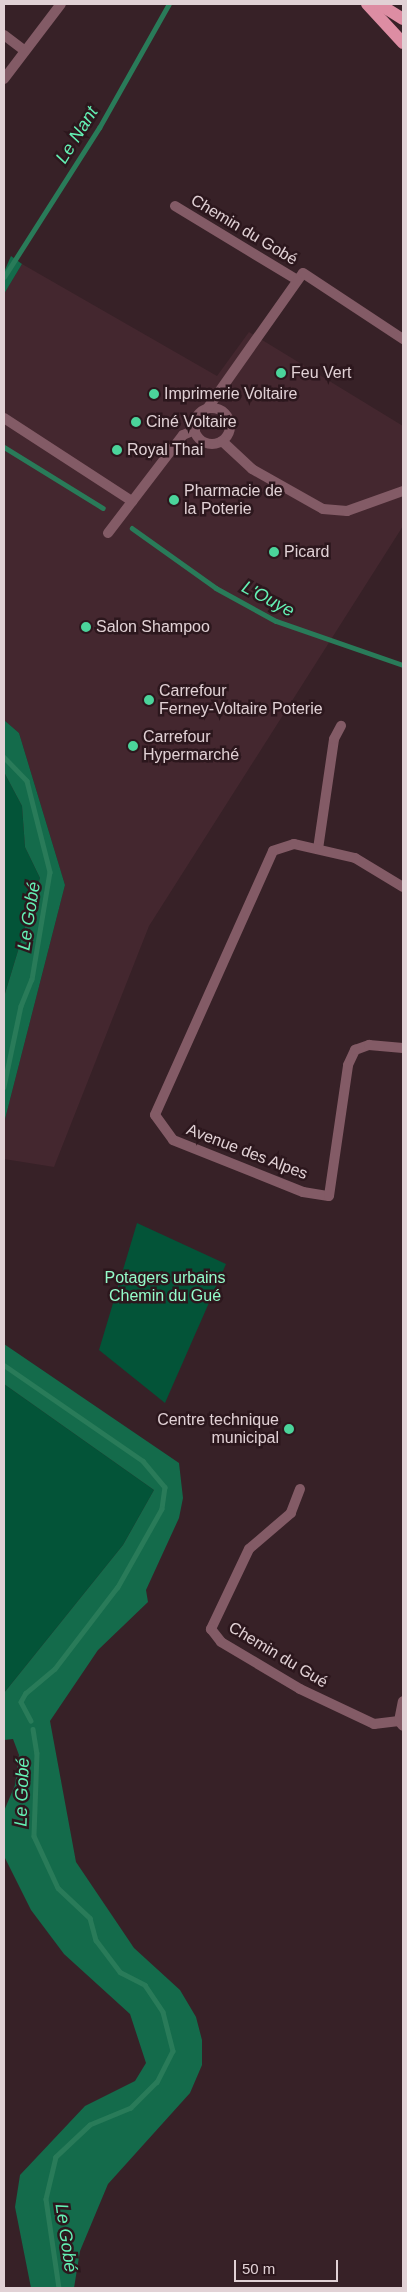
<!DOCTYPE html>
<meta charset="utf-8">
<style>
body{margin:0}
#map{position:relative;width:407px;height:2292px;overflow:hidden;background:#372127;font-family:Helvetica,sans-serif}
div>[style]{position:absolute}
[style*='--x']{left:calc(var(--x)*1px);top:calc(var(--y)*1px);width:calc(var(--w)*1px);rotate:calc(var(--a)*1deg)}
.built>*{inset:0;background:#44272f}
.green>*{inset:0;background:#035438}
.forest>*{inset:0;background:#146b4b}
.stream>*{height:4.5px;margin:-2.25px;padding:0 2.25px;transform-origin:2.25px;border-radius:2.25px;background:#297b59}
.minor>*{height:10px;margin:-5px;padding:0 5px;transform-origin:5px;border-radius:5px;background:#835b66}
.minor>.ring{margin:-5px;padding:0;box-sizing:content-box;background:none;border:10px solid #835b66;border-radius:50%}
.primary>*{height:12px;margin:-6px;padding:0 6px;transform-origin:6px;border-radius:6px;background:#dd8da3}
.dots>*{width:14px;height:14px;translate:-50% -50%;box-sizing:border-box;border:2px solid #2c171d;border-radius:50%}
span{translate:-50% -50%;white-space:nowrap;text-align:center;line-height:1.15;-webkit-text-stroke:5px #2c171d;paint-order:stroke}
.street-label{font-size:16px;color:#e1d1d5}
.poi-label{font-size:16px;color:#e1d1d5}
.left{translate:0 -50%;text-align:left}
.right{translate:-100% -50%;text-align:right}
.park-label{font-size:16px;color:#94fcca}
.water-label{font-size:18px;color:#64f0b4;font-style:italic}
.frame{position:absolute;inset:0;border:5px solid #e1d1d5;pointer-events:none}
.scale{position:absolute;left:234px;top:2260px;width:104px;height:22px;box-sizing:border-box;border:2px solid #e1d1d5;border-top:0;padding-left:6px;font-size:15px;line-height:18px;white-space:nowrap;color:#e1d1d5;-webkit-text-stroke:4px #2c171d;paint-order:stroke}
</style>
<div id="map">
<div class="built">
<i style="clip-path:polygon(22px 264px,217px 376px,249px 332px,403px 426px,403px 526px,149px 926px,54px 1167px,4px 1159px,4px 1123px,65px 885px,19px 733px,4px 720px,4px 294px)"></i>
</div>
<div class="green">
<i style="clip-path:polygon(4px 772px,22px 806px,25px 847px,40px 878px,4px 997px)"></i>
<i style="clip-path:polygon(137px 1223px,226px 1264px,165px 1403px,99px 1350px)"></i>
<i style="clip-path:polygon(4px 1384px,154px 1490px,123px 1545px,4px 1693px)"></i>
</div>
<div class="forest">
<i style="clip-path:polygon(11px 256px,22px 264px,4px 294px,4px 272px)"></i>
<i style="clip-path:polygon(4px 720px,19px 733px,65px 885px,4px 1123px,4px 997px,40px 878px,25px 847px,22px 806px,4px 772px)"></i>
<i style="clip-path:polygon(4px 1344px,179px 1463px,183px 1498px,179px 1518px,146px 1590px,148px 1602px,98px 1650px,50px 1721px,76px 1862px,134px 1948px,180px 1990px,196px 2017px,202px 2040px,202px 2065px,190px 2093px,108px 2184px,80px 2251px,74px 2288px,31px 2288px,15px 2207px,20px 2175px,85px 2106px,135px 2081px,146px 2063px,130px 2014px,64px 1954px,31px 1910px,4px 1856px,4px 1811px,15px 1785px,19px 1755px,13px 1739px,4px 1740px,4px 1693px,123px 1545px,154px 1490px,4px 1384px)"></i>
</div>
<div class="stream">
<i style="--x:4;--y:277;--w:177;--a:-57.5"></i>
<i style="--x:99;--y:128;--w:142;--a:-60.6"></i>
<i style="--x:4;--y:447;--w:116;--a:31.6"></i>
<i style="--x:132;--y:528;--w:103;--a:35.5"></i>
<i style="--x:216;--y:588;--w:68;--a:28.8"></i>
<i style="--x:276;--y:621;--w:134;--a:19.1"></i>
<i style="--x:4;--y:757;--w:33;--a:46"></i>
<i style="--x:27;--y:781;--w:94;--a:75.8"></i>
<i style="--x:50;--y:872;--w:109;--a:99.5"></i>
<i style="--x:32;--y:979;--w:29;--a:112"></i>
<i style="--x:21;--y:1006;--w:83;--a:101.9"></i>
<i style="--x:4;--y:1365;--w:169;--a:34.6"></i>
<i style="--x:143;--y:1461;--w:34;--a:50"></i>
<i style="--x:165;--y:1487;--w:22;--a:98"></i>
<i style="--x:162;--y:1509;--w:90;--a:119.4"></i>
<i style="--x:118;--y:1587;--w:103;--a:127.5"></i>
<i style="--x:55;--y:1669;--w:38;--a:140"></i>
<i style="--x:26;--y:1693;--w:10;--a:119"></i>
<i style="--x:21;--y:1702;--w:21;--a:62"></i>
<i style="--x:33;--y:1729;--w:24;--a:81"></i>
<i style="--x:37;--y:1753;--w:83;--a:92.1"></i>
<i style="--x:34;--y:1836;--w:57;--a:65.2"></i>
<i style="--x:58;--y:1888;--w:44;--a:43.2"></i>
<i style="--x:90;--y:1918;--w:23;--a:75"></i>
<i style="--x:96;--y:1940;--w:40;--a:53"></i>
<i style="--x:120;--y:1972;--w:28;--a:27"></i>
<i style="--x:145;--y:1985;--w:32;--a:56"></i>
<i style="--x:163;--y:2012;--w:40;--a:75.6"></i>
<i style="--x:173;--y:2051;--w:35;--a:117"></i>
<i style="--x:157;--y:2082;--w:37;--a:135"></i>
<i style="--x:131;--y:2108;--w:44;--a:157.5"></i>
<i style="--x:90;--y:2125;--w:47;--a:136.7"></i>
<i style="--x:56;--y:2157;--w:43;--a:103.4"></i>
<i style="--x:46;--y:2199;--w:90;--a:81.7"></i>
</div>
<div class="minor">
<i style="--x:4;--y:35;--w:26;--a:37"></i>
<i style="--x:4;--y:79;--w:94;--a:-52.8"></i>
<i style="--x:175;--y:206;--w:143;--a:31.2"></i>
<i class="ring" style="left:194px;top:408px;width:26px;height:26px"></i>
<i style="--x:207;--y:409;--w:166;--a:-54.8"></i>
<i style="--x:303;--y:273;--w:120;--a:33.4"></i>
<i style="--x:4;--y:418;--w:153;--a:33"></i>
<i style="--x:222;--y:441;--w:41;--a:43"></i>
<i style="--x:252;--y:469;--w:81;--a:29.4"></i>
<i style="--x:323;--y:509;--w:24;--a:5"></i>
<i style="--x:347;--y:511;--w:59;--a:-19.7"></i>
<i style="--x:108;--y:533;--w:123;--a:-52.6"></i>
<i style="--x:183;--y:435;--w:13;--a:-23"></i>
<i style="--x:318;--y:849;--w:111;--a:-81.7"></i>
<i style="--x:334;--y:739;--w:15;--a:-62"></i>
<i style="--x:403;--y:887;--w:56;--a:-148.9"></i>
<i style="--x:355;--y:858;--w:63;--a:-167.1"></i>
<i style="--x:294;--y:844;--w:22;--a:162"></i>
<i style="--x:273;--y:851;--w:289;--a:114.1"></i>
<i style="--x:155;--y:1115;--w:31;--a:54"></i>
<i style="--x:173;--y:1140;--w:140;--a:21.8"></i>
<i style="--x:303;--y:1192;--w:26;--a:9"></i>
<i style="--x:329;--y:1196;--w:132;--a:-81.7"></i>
<i style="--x:348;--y:1065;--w:17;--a:-65"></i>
<i style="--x:355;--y:1050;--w:15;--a:-20"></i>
<i style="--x:369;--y:1045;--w:34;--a:5"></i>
<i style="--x:300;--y:1489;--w:26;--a:111"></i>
<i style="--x:291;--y:1513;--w:55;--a:139.4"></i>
<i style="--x:249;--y:1549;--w:89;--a:115.4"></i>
<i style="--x:211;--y:1629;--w:16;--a:52"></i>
<i style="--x:221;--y:1642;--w:92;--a:30.7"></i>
<i style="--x:300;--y:1689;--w:82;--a:25.3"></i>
<i style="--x:374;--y:1724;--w:25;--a:-7"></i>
<i style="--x:399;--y:1721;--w:6;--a:51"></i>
<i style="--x:399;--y:1721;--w:20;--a:-79"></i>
</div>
<div class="primary">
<i style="--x:367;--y:4;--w:53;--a:47.3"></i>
<i style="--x:379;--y:4;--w:28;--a:32"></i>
</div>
<div class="dots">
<i style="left:281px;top:373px;background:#4bd49b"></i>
<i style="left:154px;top:394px;background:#4bd49b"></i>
<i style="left:136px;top:422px;background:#4bd49b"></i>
<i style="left:117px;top:450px;background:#4bd49b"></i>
<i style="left:174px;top:500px;background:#4bd49b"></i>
<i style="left:274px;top:552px;background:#4bd49b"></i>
<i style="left:86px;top:627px;background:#4bd49b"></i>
<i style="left:149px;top:700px;background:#4bd49b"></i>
<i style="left:133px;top:746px;background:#4bd49b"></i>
<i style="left:289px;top:1429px;background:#4bd49b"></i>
</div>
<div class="street-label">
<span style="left:244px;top:230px;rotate:31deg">Chemin du Gobé</span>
<span style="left:247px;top:1152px;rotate:21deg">Avenue des Alpes</span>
<span style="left:278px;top:1655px;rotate:31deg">Chemin du Gué</span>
</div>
<div class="poi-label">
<span class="left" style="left:291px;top:373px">Feu Vert</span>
<span class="left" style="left:164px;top:394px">Imprimerie Voltaire</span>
<span class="left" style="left:146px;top:422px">Ciné Voltaire</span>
<span class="left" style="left:127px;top:450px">Royal Thai</span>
<span class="left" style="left:184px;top:500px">Pharmacie de<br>la Poterie</span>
<span class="left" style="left:284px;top:552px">Picard</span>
<span class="left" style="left:96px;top:627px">Salon Shampoo</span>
<span class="left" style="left:159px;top:700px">Carrefour<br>Ferney-Voltaire Poterie</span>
<span class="left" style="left:143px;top:746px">Carrefour<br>Hypermarché</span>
<span class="right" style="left:279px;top:1429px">Centre technique<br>municipal</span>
</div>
<div class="park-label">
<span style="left:165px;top:1287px">Potagers urbains<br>Chemin du Gué</span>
</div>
<div class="water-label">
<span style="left:77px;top:135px;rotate:-58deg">Le Nant</span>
<span style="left:268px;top:599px;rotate:28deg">L'Ouye</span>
<span style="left:29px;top:916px;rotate:-81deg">Le Gobé</span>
<span style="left:22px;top:1792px;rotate:-88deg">Le Gobé</span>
<span style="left:66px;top:2238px;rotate:82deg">Le Gobé</span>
</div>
<div class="frame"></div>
<div class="scale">50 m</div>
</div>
